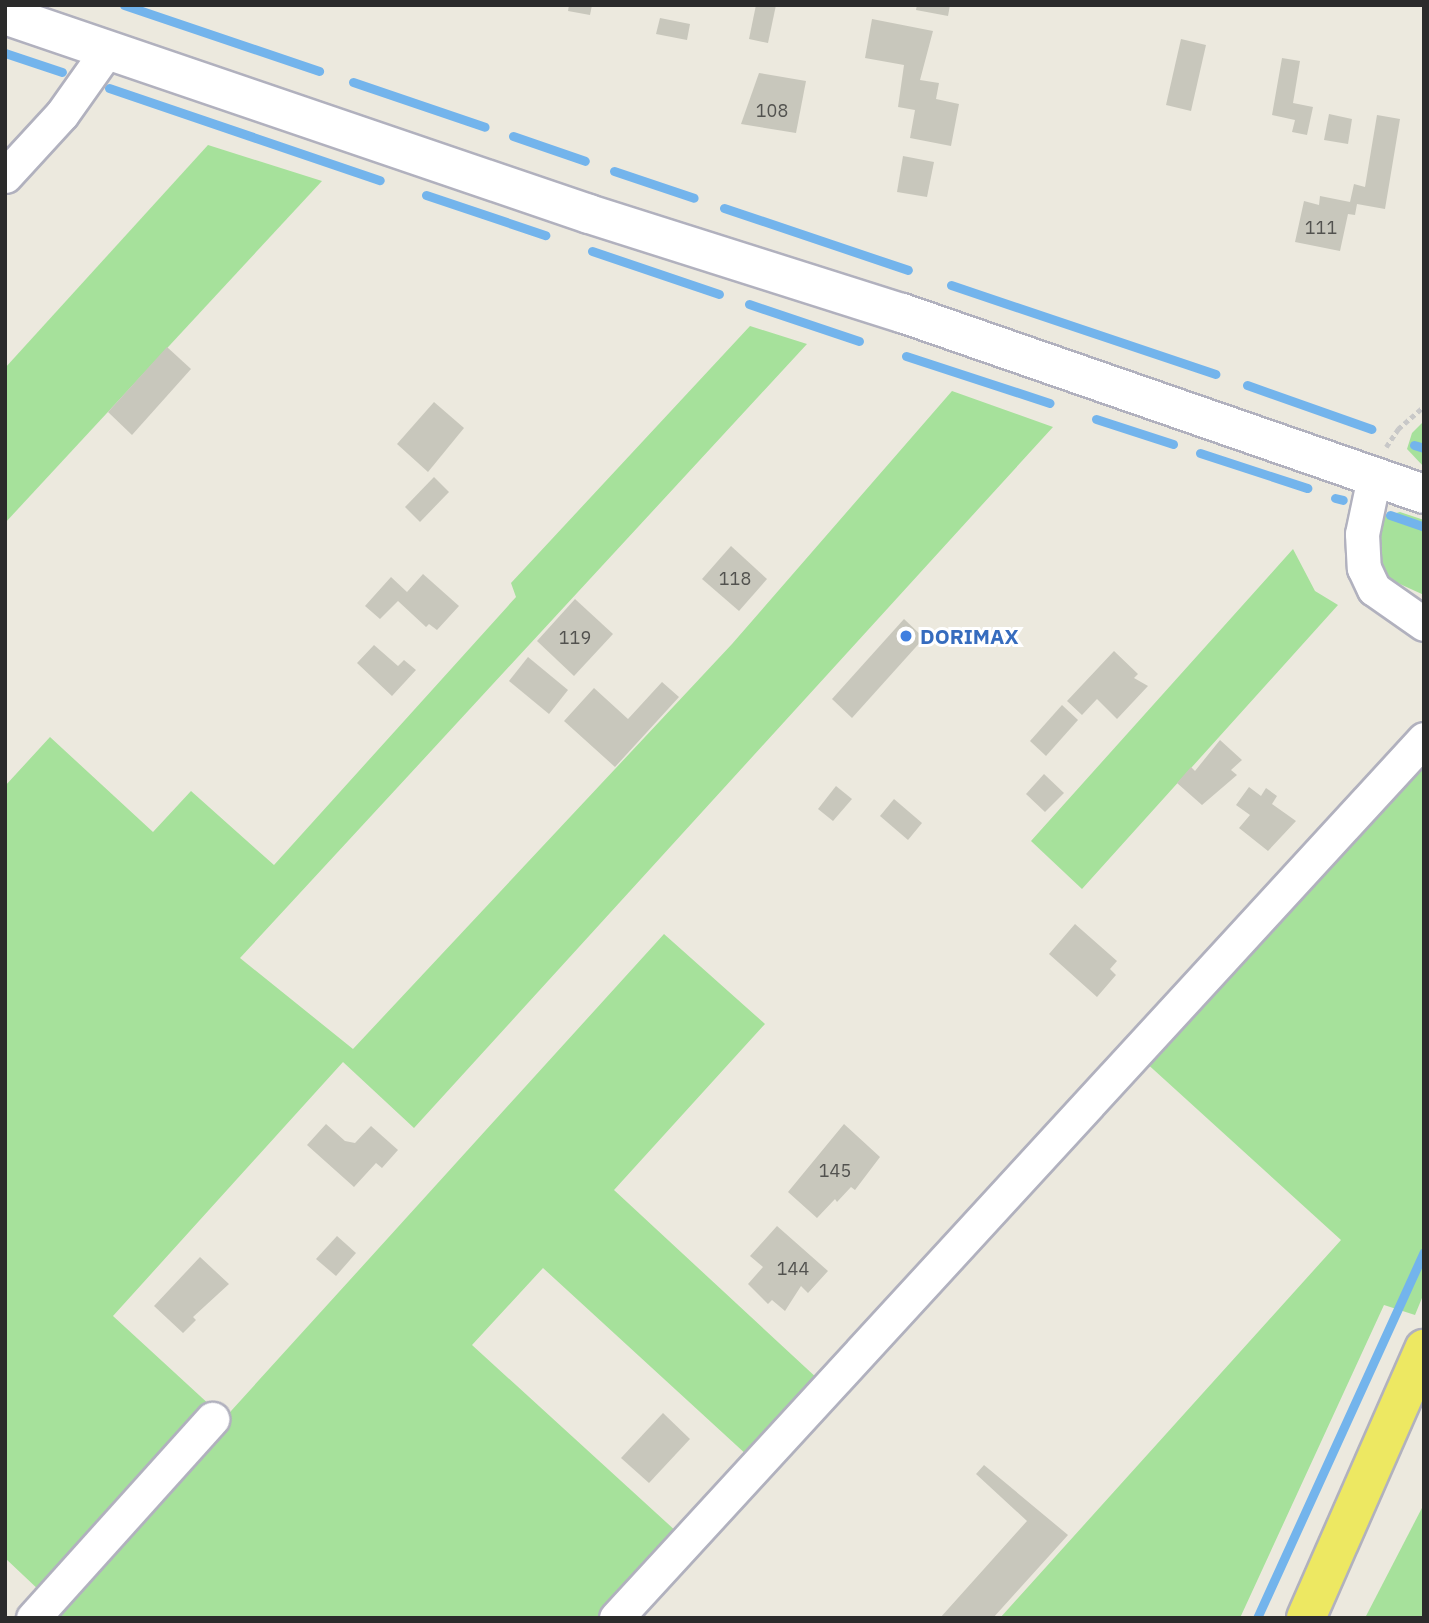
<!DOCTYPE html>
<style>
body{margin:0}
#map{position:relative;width:1429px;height:1623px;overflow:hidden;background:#ece9de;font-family:"IBM Plex Sans",sans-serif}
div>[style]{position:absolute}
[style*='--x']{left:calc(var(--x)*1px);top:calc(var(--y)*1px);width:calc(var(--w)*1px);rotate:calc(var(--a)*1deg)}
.green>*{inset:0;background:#a6e19b}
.stream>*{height:9px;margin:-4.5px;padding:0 4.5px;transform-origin:4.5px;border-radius:4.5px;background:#73b4ec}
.building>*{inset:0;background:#c8c7bc}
.path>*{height:4.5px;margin-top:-2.25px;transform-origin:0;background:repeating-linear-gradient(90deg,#c8c8c8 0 5px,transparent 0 8.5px)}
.roads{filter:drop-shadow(2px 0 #b1b1be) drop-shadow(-2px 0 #b1b1be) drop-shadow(0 2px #b1b1be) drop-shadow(0 -2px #b1b1be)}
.minor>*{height:33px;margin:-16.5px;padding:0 16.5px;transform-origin:16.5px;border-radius:16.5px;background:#fff}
.tertiary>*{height:38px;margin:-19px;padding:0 19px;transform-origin:19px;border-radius:19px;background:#fff}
.primary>*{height:38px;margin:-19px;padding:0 19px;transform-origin:19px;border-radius:19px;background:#ede862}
.dots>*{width:19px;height:19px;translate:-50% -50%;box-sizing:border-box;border:4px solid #fff;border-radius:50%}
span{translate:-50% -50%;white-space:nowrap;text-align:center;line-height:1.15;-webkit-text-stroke:6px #fff;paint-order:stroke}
.number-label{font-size:18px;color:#52524f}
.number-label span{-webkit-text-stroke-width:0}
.shop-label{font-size:21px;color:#366cbe;font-weight:700}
.left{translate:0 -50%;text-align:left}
.frame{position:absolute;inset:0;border:7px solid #2b2b2b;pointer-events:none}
</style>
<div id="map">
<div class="green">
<i style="clip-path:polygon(208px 145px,322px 181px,5px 523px,5px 368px)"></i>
<i style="clip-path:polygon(750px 326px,807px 344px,240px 958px,353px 1049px,732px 644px,952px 391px,1053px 427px,414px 1128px,343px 1062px,113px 1316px,212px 1407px,41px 1592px,5px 1558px,5px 786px,50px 737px,153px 832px,191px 791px,274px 865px,516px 597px,511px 583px)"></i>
<i style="clip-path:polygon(1424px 421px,1424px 467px,1407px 449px,1412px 433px)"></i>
<i style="clip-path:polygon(1400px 512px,1424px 520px,1424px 595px,1391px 580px,1375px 562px,1381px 517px)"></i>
<i style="clip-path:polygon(1293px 549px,1315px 591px,1338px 605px,1082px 889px,1031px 841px)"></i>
<i style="clip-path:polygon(1424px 752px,1424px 1293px,1415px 1315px,1384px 1305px,1240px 1618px,1000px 1618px,1341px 1240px,1143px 1060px)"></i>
<i style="clip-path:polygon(664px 934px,765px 1024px,614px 1190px,819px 1380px,748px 1456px,543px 1268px,472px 1345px,678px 1533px,601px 1618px,43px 1618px)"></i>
<i style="clip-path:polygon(1424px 1504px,1424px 1618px,1365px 1618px)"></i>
</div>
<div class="stream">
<i style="--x:124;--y:5;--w:206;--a:18.7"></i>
<i style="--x:5;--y:53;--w:60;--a:18.4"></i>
<i style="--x:353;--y:82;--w:139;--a:18.8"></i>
<i style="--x:109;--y:88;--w:286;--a:18.8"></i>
<i style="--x:513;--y:136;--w:76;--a:19.1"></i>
<i style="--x:614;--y:171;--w:84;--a:18.6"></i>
<i style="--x:426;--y:195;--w:126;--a:18.6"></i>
<i style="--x:724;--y:208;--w:194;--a:18.6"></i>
<i style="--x:592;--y:251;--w:134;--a:18.7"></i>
<i style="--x:951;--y:285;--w:279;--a:18.6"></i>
<i style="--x:749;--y:304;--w:116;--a:18.6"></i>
<i style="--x:906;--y:356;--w:151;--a:18.1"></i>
<i style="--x:1247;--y:385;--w:132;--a:19.5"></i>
<i style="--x:1096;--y:419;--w:81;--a:18"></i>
<i style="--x:1414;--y:445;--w:10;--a:17"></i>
<i style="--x:1200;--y:453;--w:113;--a:18.1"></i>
<i style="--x:1335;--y:498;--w:8;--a:14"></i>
<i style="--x:1390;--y:515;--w:36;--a:19"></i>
<i style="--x:1257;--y:1618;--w:402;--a:-65.5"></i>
</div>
<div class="building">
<i style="clip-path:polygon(569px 5px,592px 5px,590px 15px,568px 11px)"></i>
<i style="clip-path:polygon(756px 5px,776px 5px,768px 43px,749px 39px)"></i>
<i style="clip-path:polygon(917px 5px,950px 5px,948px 16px,916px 10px)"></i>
<i style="clip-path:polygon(660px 18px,690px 24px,687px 40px,656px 34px)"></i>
<i style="clip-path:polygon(872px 19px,933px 31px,920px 80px,939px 83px,936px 99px,959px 104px,951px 146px,910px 138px,915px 110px,898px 107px,904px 65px,865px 58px)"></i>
<i style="clip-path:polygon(1181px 39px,1206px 45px,1191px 111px,1166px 105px)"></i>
<i style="clip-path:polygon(1282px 58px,1300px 61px,1293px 103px,1313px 107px,1307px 135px,1292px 132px,1295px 120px,1272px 115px)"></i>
<i style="clip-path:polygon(759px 73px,806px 81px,796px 133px,741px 124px)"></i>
<i style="clip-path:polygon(1329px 114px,1352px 119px,1348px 144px,1324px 140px)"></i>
<i style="clip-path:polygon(1377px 115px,1400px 119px,1385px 209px,1357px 204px,1355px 215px,1348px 214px,1340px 251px,1295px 242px,1304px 201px,1319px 205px,1320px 196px,1350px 202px,1354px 184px,1365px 187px)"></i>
<i style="clip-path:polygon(903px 156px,934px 162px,927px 197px,897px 192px)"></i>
<i style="clip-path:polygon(167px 347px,191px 369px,132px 435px,108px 412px)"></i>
<i style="clip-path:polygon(434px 402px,464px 428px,428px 472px,397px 444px)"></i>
<i style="clip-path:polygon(434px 477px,449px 492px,420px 522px,405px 507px)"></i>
<i style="clip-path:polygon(731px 546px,767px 579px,739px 611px,702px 579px)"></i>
<i style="clip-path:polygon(423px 574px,459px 606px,437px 630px,429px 624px,426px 627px,398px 601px,380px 619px,365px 606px,391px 577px,407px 592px)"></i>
<i style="clip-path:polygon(575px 599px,613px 634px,574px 676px,537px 641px)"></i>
<i style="clip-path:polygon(904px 619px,924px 638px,852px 718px,832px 699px)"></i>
<i style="clip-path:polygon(374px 645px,398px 666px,404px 660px,416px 670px,392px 696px,357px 663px)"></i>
<i style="clip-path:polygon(1114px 651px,1138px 674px,1134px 678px,1148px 686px,1117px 719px,1097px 699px,1082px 715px,1067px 701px)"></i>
<i style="clip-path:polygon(528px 657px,568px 690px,549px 714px,509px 681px)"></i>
<i style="clip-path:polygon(662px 682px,679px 697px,615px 767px,564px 721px,594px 688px,628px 719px)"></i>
<i style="clip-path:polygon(1062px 705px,1078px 720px,1046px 756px,1030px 741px)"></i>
<i style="clip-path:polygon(1220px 740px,1242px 760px,1231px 770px,1237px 775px,1202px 805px,1177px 783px,1191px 767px,1195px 771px)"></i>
<i style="clip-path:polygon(1044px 774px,1064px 793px,1045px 812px,1026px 794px)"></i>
<i style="clip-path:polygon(836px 786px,852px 799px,833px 821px,818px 809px)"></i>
<i style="clip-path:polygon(1249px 787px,1261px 796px,1266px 788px,1277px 796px,1272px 804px,1296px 821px,1268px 851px,1239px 828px,1250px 815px,1236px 805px)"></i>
<i style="clip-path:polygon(894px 799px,922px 823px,908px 840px,880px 816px)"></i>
<i style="clip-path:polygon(1075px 924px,1117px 961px,1110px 969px,1116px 975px,1097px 997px,1049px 954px)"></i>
<i style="clip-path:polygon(326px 1124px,345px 1141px,355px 1143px,371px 1126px,398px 1150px,382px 1168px,376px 1163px,354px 1187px,307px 1145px)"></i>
<i style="clip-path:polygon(844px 1124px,880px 1157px,855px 1190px,851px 1187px,837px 1202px,835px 1199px,817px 1218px,788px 1192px)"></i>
<i style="clip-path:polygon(777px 1226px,828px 1271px,808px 1293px,801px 1286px,785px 1311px,772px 1300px,768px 1304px,748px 1284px,763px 1267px,750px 1256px)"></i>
<i style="clip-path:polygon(337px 1236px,356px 1253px,336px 1276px,316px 1259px)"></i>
<i style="clip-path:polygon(200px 1257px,229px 1284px,193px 1317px,196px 1320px,183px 1333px,154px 1306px)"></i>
<i style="clip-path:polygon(663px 1413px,690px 1439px,649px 1483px,621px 1458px)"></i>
<i style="clip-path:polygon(984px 1465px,1068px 1535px,993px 1618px,940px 1618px,1027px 1521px,976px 1474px)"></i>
</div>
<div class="path">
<i style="--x:1386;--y:447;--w:22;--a:-56"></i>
<i style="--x:1398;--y:429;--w:35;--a:-41"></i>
</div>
<div class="roads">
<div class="minor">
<i style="--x:5;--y:176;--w:84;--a:-47.4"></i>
<i style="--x:62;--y:114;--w:80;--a:-54.7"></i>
<i style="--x:1374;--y:477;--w:58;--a:101.9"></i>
<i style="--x:1362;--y:534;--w:34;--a:87"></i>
<i style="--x:1364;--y:568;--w:23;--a:65"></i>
<i style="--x:1374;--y:589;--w:61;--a:35"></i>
<i style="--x:33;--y:1618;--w:268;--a:-48"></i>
<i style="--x:616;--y:1618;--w:1194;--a:-47.41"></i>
</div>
<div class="tertiary">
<i style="--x:5;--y:15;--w:617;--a:18.82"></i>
<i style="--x:589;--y:214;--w:328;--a:17.6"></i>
<i style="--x:902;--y:313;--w:552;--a:19.12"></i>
</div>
<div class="primary">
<i style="--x:1306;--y:1618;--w:294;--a:-66.3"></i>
</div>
</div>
<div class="dots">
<i style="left:906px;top:636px;background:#3f7fe0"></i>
</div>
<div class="number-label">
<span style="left:772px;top:111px">108</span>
<span style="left:1321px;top:228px">111</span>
<span style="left:735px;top:579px">118</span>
<span style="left:575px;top:638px">119</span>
<span style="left:835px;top:1171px">145</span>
<span style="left:793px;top:1269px">144</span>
</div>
<div class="shop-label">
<span class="left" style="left:920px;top:636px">DORIMAX</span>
</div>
<div class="frame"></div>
</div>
